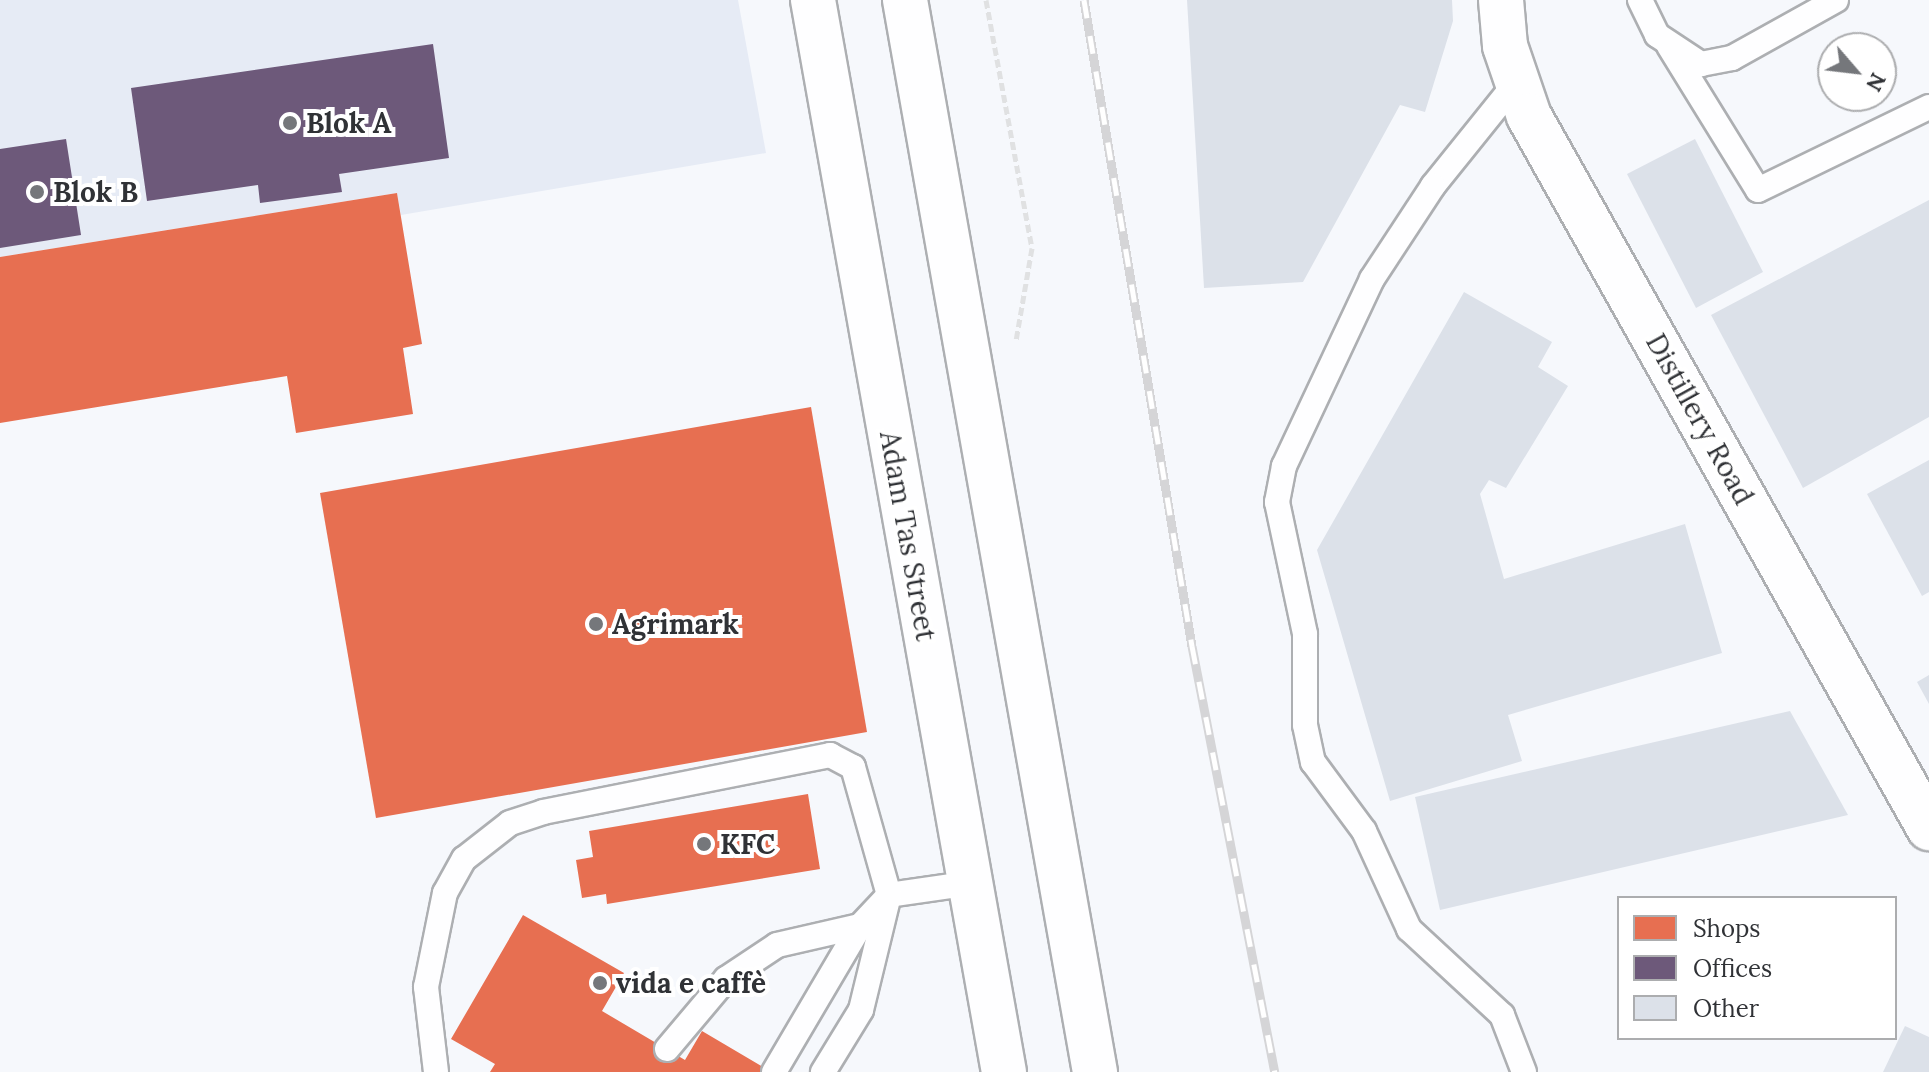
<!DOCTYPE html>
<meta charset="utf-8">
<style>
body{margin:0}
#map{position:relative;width:1929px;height:1072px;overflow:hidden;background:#f6f8fc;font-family:Lora,serif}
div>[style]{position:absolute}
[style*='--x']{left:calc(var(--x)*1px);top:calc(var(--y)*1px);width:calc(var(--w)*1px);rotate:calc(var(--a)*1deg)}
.built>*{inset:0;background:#e6ebf5}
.shops>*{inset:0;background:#e76f51}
.offices>*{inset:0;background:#6d597a}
.building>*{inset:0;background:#dce1e9}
.path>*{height:5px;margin-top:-2.5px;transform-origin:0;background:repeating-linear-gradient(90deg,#e0e1e2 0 8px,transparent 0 12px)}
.roads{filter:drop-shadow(2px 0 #adafb2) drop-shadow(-2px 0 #adafb2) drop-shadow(0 2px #adafb2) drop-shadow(0 -2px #adafb2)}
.lane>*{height:24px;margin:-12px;padding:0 12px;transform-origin:12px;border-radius:12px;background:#fefeff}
.street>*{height:44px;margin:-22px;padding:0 22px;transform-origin:22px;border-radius:22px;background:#fefeff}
.secondary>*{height:44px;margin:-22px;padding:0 22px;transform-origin:22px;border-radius:22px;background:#fefeff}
.rail>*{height:9px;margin-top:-4.5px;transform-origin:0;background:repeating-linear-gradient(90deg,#fff 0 18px,#d5d5d7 0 36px);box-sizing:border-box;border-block:2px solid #d5d5d7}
.dots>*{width:22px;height:22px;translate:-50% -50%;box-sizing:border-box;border:4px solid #fff;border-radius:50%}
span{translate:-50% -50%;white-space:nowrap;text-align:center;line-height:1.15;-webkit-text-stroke:8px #fff;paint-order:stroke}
.poi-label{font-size:28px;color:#303236;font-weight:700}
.left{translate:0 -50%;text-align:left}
.street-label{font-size:28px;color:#303236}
.legend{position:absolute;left:1617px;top:896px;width:280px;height:144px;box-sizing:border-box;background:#fff;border:2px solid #acadaf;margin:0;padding:10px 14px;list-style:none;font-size:24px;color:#303236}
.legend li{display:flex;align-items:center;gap:16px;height:40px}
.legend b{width:40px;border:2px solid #acadaf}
.north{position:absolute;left:1817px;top:32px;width:80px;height:80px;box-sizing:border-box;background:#fff;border:2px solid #acadaf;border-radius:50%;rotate:118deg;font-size:22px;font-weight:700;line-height:32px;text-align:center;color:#303236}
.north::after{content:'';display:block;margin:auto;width:28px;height:36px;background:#75777b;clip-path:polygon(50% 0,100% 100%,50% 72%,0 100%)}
</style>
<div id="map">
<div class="built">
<i style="clip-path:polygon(0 0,738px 0,766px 153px,401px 215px,397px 193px,0 257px)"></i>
</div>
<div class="shops">
<i style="clip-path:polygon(397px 193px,422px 344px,403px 348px,413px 414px,296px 433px,287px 376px,0 423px,0 257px)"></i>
<i style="clip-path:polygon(811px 407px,867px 732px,376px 818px,320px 493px)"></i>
<i style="clip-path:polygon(808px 794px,820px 869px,607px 904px,606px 894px,582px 898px,576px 860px,593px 857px,589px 831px)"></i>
<i style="clip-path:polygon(523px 915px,624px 973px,602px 1011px,685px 1060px,702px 1031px,763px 1067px,760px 1072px,490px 1072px,495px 1064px,451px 1039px)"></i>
</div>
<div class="offices">
<i style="clip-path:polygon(433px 44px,449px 158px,339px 174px,342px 192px,260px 203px,258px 185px,147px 201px,131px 88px)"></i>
<i style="clip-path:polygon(66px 139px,81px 235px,0 248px,0 149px)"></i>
</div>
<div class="building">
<i style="clip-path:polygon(1187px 0,1452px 0,1453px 21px,1425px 112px,1400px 105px,1303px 282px,1204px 288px)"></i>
<i style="clip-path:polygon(1695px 139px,1763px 272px,1696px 308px,1627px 174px)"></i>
<i style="clip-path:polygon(1929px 200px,1929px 417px,1803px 488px,1711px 315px)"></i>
<i style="clip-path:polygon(1464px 292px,1552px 342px,1538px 367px,1568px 386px,1506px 488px,1489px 480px,1480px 494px,1504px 579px,1685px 524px,1722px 653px,1508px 715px,1522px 761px,1390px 801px,1317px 550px)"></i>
<i style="clip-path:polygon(1929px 460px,1929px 592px,1922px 596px,1867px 494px)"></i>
<i style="clip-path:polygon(1929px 675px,1929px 704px,1917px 682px)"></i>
<i style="clip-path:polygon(1790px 711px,1848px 815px,1440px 910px,1415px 797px)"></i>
<i style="clip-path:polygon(1905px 1026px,1929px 1037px,1929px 1072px,1883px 1072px)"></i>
</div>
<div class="path">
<i style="--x:986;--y:0;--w:252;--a:79.5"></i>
<i style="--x:1032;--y:248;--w:94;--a:99.8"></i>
</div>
<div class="roads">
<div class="lane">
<i style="--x:1640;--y:0;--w:39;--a:64"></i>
<i style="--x:1657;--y:35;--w:53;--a:33.4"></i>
<i style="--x:1701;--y:64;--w:32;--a:-11"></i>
<i style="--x:1732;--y:58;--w:119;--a:-29.1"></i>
<i style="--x:1669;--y:46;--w:169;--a:58.3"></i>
<i style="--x:1758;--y:190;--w:190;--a:-25.9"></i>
<i style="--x:1515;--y:84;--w:131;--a:128.8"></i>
<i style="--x:1433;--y:186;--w:111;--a:123.3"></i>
<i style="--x:1372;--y:279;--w:207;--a:115.2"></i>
<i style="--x:1284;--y:466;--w:37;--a:101"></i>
<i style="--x:1277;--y:502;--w:135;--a:78"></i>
<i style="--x:1305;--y:634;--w:91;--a:90"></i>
<i style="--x:1305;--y:725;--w:38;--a:78"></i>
<i style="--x:1313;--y:762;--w:86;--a:53.5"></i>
<i style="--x:1364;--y:831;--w:108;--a:65.3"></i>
<i style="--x:1409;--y:929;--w:127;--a:42.8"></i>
<i style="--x:1502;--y:1015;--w:61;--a:68.9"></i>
<i style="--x:667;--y:1049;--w:92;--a:-49.9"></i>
<i style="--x:726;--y:979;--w:61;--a:-33.7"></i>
<i style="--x:777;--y:945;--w:85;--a:-12.9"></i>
<i style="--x:860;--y:926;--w:42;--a:-46.9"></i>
<i style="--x:889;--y:895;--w:83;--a:-8.3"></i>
<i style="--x:436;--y:1072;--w:86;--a:-96.7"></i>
<i style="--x:426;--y:987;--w:96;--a:-78.6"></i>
<i style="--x:445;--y:893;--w:39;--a:-61"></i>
<i style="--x:464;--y:859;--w:58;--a:-38"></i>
<i style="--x:510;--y:823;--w:35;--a:-18"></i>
<i style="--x:543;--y:812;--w:293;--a:-11.2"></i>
<i style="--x:830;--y:755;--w:26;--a:28"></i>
<i style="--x:853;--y:767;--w:133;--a:74.3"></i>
<i style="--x:889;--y:895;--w:118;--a:103.7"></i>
<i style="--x:861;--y:1010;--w:73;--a:121.5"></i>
<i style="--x:774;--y:1072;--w:169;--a:-59.5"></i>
</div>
<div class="street">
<i style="--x:1501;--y:0;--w:46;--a:85"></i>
<i style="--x:1505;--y:46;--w:74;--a:71.1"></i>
<i style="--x:1529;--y:116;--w:817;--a:60.67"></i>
</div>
<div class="secondary">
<i style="--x:813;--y:0;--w:1089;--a:79.9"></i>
<i style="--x:905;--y:0;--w:1089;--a:79.95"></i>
</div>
</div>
<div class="rail">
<i style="--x:1084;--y:0;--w:655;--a:80.51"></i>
<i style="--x:1192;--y:646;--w:434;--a:79"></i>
</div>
<div class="dots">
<i style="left:290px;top:123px;background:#75777b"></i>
<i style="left:37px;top:192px;background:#75777b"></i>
<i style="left:596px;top:624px;background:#75777b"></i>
<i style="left:704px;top:844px;background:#75777b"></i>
<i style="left:600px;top:983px;background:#75777b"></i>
</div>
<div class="poi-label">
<span class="left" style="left:306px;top:123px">Blok A</span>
<span class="left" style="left:53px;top:192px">Blok B</span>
<span class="left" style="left:612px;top:624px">Agrimark</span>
<span class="left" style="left:720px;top:844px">KFC</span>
<span class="left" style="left:616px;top:983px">vida e caffè</span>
</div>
<div class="street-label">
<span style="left:1700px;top:419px;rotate:61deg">Distillery Road</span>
<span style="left:908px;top:536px;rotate:80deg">Adam Tas Street</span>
</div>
<ul class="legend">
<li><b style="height:22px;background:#e76f51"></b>Shops</li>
<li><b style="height:22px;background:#6d597a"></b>Offices</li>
<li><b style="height:22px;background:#dce1e9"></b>Other</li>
</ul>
<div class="north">N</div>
</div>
